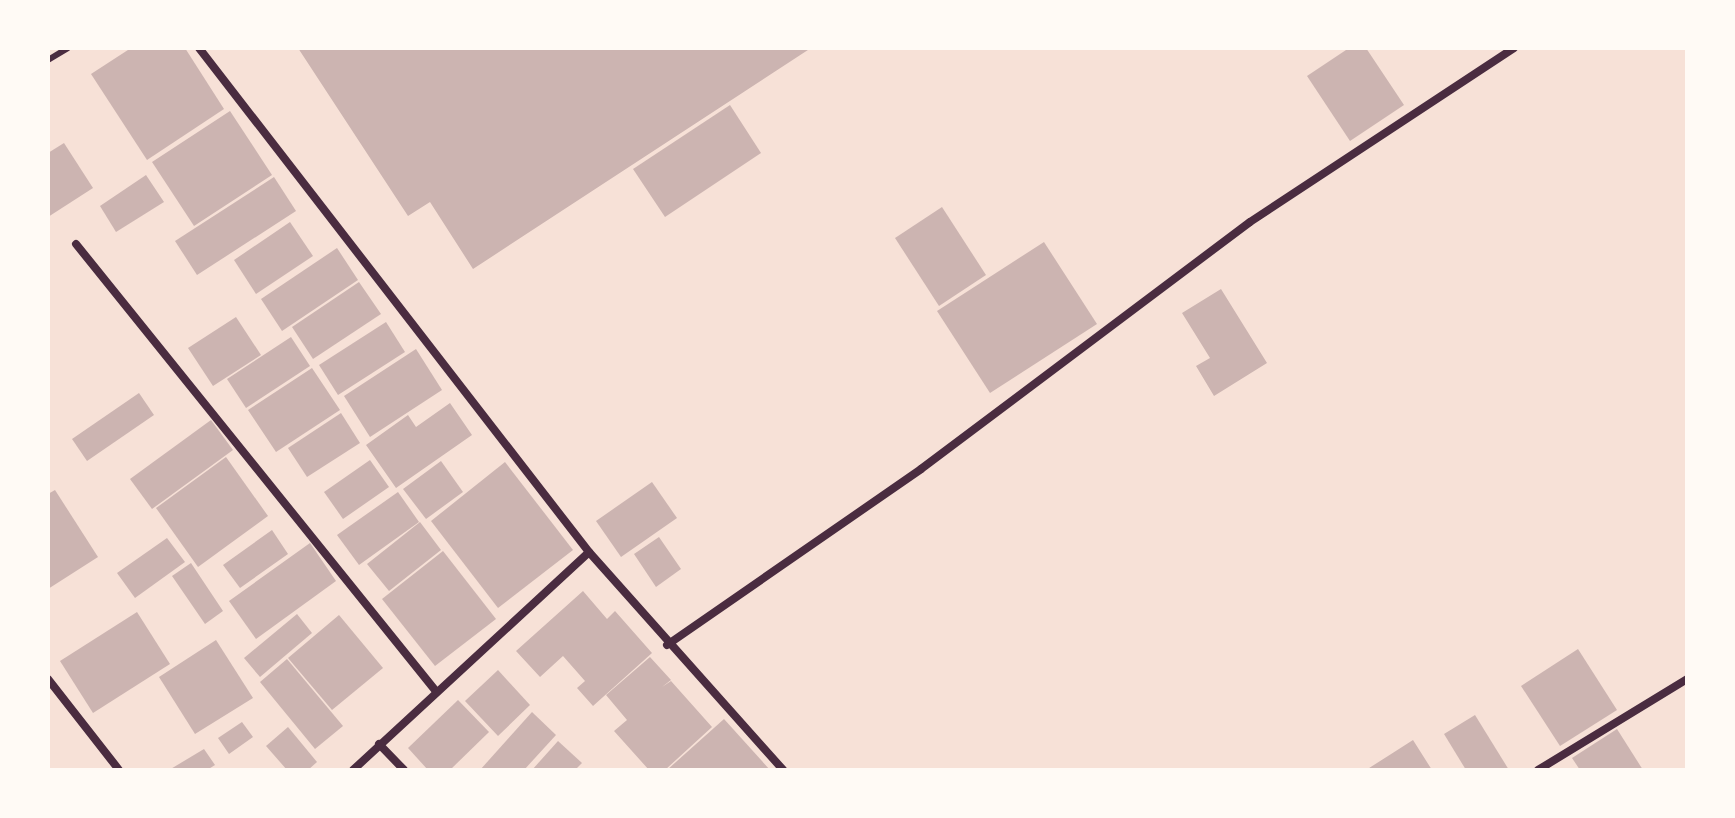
<!DOCTYPE html>
<style>
body{margin:0}
#map{position:relative;width:1735px;height:818px;overflow:hidden;background:#f7e1d7;font-family:"Space Grotesk",sans-serif}
div>[style]{position:absolute}
[style*='--x']{left:calc(var(--x)*1px);top:calc(var(--y)*1px);width:calc(var(--w)*1px);rotate:calc(var(--a)*1deg)}
.building>*{inset:0;background:#ccb4b1}
.service>*{height:6px;margin:-3px;padding:0 3px;transform-origin:3px;border-radius:3px;background:#4a2c40}
.minor>*{height:8px;margin:-4px;padding:0 4px;transform-origin:4px;border-radius:4px;background:#4a2c40}
span{translate:-50% -50%;white-space:nowrap;text-align:center;line-height:1.15;-webkit-text-stroke:8px #fffaf5;paint-order:stroke}
.frame{position:absolute;inset:0;border:50px solid #fffaf5;pointer-events:none}
</style>
<div id="map">
<div class="building">
<i style="clip-path:polygon(131px 48px,185px 48px,224px 109px,147px 160px,91px 74px)"></i>
<i style="clip-path:polygon(298px 48px,811px 48px,473px 269px,430px 202px,408px 216px)"></i>
<i style="clip-path:polygon(1349px 48px,1366px 48px,1404px 105px,1350px 141px,1307px 76px)"></i>
<i style="clip-path:polygon(730px 105px,761px 153px,665px 217px,633px 169px)"></i>
<i style="clip-path:polygon(230px 111px,272px 175px,194px 226px,152px 162px)"></i>
<i style="clip-path:polygon(64px 143px,93px 188px,48px 217px,48px 153px)"></i>
<i style="clip-path:polygon(146px 175px,164px 202px,116px 232px,100px 206px)"></i>
<i style="clip-path:polygon(274px 177px,296px 211px,197px 275px,175px 241px)"></i>
<i style="clip-path:polygon(942px 207px,986px 275px,939px 306px,895px 238px)"></i>
<i style="clip-path:polygon(290px 222px,313px 256px,256px 294px,234px 260px)"></i>
<i style="clip-path:polygon(1044px 242px,1097px 324px,990px 393px,937px 311px)"></i>
<i style="clip-path:polygon(337px 248px,358px 280px,282px 331px,261px 299px)"></i>
<i style="clip-path:polygon(359px 282px,381px 314px,313px 359px,292px 327px)"></i>
<i style="clip-path:polygon(1221px 289px,1267px 363px,1214px 396px,1196px 366px,1210px 358px,1182px 313px)"></i>
<i style="clip-path:polygon(236px 317px,261px 355px,213px 386px,188px 348px)"></i>
<i style="clip-path:polygon(386px 322px,405px 352px,338px 395px,319px 365px)"></i>
<i style="clip-path:polygon(291px 337px,310px 366px,246px 408px,227px 379px)"></i>
<i style="clip-path:polygon(416px 349px,442px 390px,370px 437px,344px 396px)"></i>
<i style="clip-path:polygon(312px 368px,340px 410px,276px 452px,248px 410px)"></i>
<i style="clip-path:polygon(139px 393px,154px 415px,87px 461px,72px 439px)"></i>
<i style="clip-path:polygon(450px 403px,472px 435px,396px 488px,366px 445px,408px 415px,416px 427px)"></i>
<i style="clip-path:polygon(341px 413px,360px 443px,307px 477px,288px 448px)"></i>
<i style="clip-path:polygon(211px 420px,233px 450px,152px 509px,130px 479px)"></i>
<i style="clip-path:polygon(226px 457px,268px 516px,198px 567px,156px 508px)"></i>
<i style="clip-path:polygon(370px 460px,389px 487px,343px 519px,324px 492px)"></i>
<i style="clip-path:polygon(441px 461px,463px 492px,426px 519px,403px 489px)"></i>
<i style="clip-path:polygon(505px 462px,573px 550px,498px 608px,431px 521px)"></i>
<i style="clip-path:polygon(652px 482px,677px 518px,621px 557px,596px 521px)"></i>
<i style="clip-path:polygon(55px 490px,98px 557px,48px 589px,48px 494px)"></i>
<i style="clip-path:polygon(398px 492px,419px 522px,359px 565px,337px 535px)"></i>
<i style="clip-path:polygon(420px 522px,441px 550px,389px 591px,367px 564px)"></i>
<i style="clip-path:polygon(272px 530px,288px 554px,240px 588px,223px 565px)"></i>
<i style="clip-path:polygon(659px 537px,681px 569px,656px 587px,634px 554px)"></i>
<i style="clip-path:polygon(167px 538px,185px 562px,135px 598px,117px 573px)"></i>
<i style="clip-path:polygon(310px 543px,336px 581px,256px 639px,229px 601px)"></i>
<i style="clip-path:polygon(443px 551px,496px 619px,435px 666px,382px 599px)"></i>
<i style="clip-path:polygon(191px 563px,223px 611px,205px 624px,172px 576px)"></i>
<i style="clip-path:polygon(583px 591px,607px 619px,615px 611px,652px 653px,593px 706px,577px 688px,585px 681px,563px 656px,540px 677px,516px 651px)"></i>
<i style="clip-path:polygon(137px 612px,170px 664px,93px 713px,60px 661px)"></i>
<i style="clip-path:polygon(297px 614px,312px 633px,260px 677px,244px 658px)"></i>
<i style="clip-path:polygon(339px 615px,383px 668px,332px 710px,288px 658px)"></i>
<i style="clip-path:polygon(216px 640px,253px 698px,195px 734px,159px 677px)"></i>
<i style="clip-path:polygon(1578px 649px,1617px 710px,1560px 746px,1521px 686px)"></i>
<i style="clip-path:polygon(650px 657px,671px 680px,662px 687px,671px 681px,712px 727px,665px 770px,649px 770px,614px 731px,627px 720px,606px 695px)"></i>
<i style="clip-path:polygon(287px 659px,343px 726px,315px 749px,260px 682px)"></i>
<i style="clip-path:polygon(498px 670px,530px 705px,498px 736px,465px 701px)"></i>
<i style="clip-path:polygon(458px 700px,489px 732px,450px 770px,428px 770px,408px 748px)"></i>
<i style="clip-path:polygon(532px 712px,556px 735px,524px 770px,480px 770px)"></i>
<i style="clip-path:polygon(1475px 715px,1509px 770px,1466px 770px,1444px 734px)"></i>
<i style="clip-path:polygon(724px 719px,770px 770px,667px 770px)"></i>
<i style="clip-path:polygon(242px 722px,253px 737px,229px 754px,218px 738px)"></i>
<i style="clip-path:polygon(288px 727px,317px 762px,308px 770px,287px 770px,266px 746px)"></i>
<i style="clip-path:polygon(1617px 729px,1643px 770px,1580px 770px,1572px 758px)"></i>
<i style="clip-path:polygon(1413px 740px,1432px 770px,1366px 770px,1388px 756px)"></i>
<i style="clip-path:polygon(558px 741px,582px 763px,575px 770px,532px 770px)"></i>
<i style="clip-path:polygon(204px 749px,215px 765px,207px 770px,169px 770px)"></i>
</div>
<div class="service">
<i style="--x:48;--y:60;--w:23;--a:-31"></i>
</div>
<div class="minor">
<i style="--x:199;--y:48;--w:637;--a:52.27"></i>
<i style="--x:589;--y:552;--w:292;--a:48.3"></i>
<i style="--x:76;--y:244;--w:573;--a:51.17"></i>
<i style="--x:667;--y:645;--w:309;--a:-34.7"></i>
<i style="--x:921;--y:469;--w:411;--a:-36.9"></i>
<i style="--x:1250;--y:222;--w:316;--a:-33.4"></i>
<i style="--x:48;--y:679;--w:115;--a:52"></i>
<i style="--x:379;--y:744;--w:36;--a:46"></i>
<i style="--x:353;--y:770;--w:321;--a:-42.7"></i>
<i style="--x:1538;--y:770;--w:175;--a:-31.4"></i>
</div>
<div class="frame"></div>
</div>
